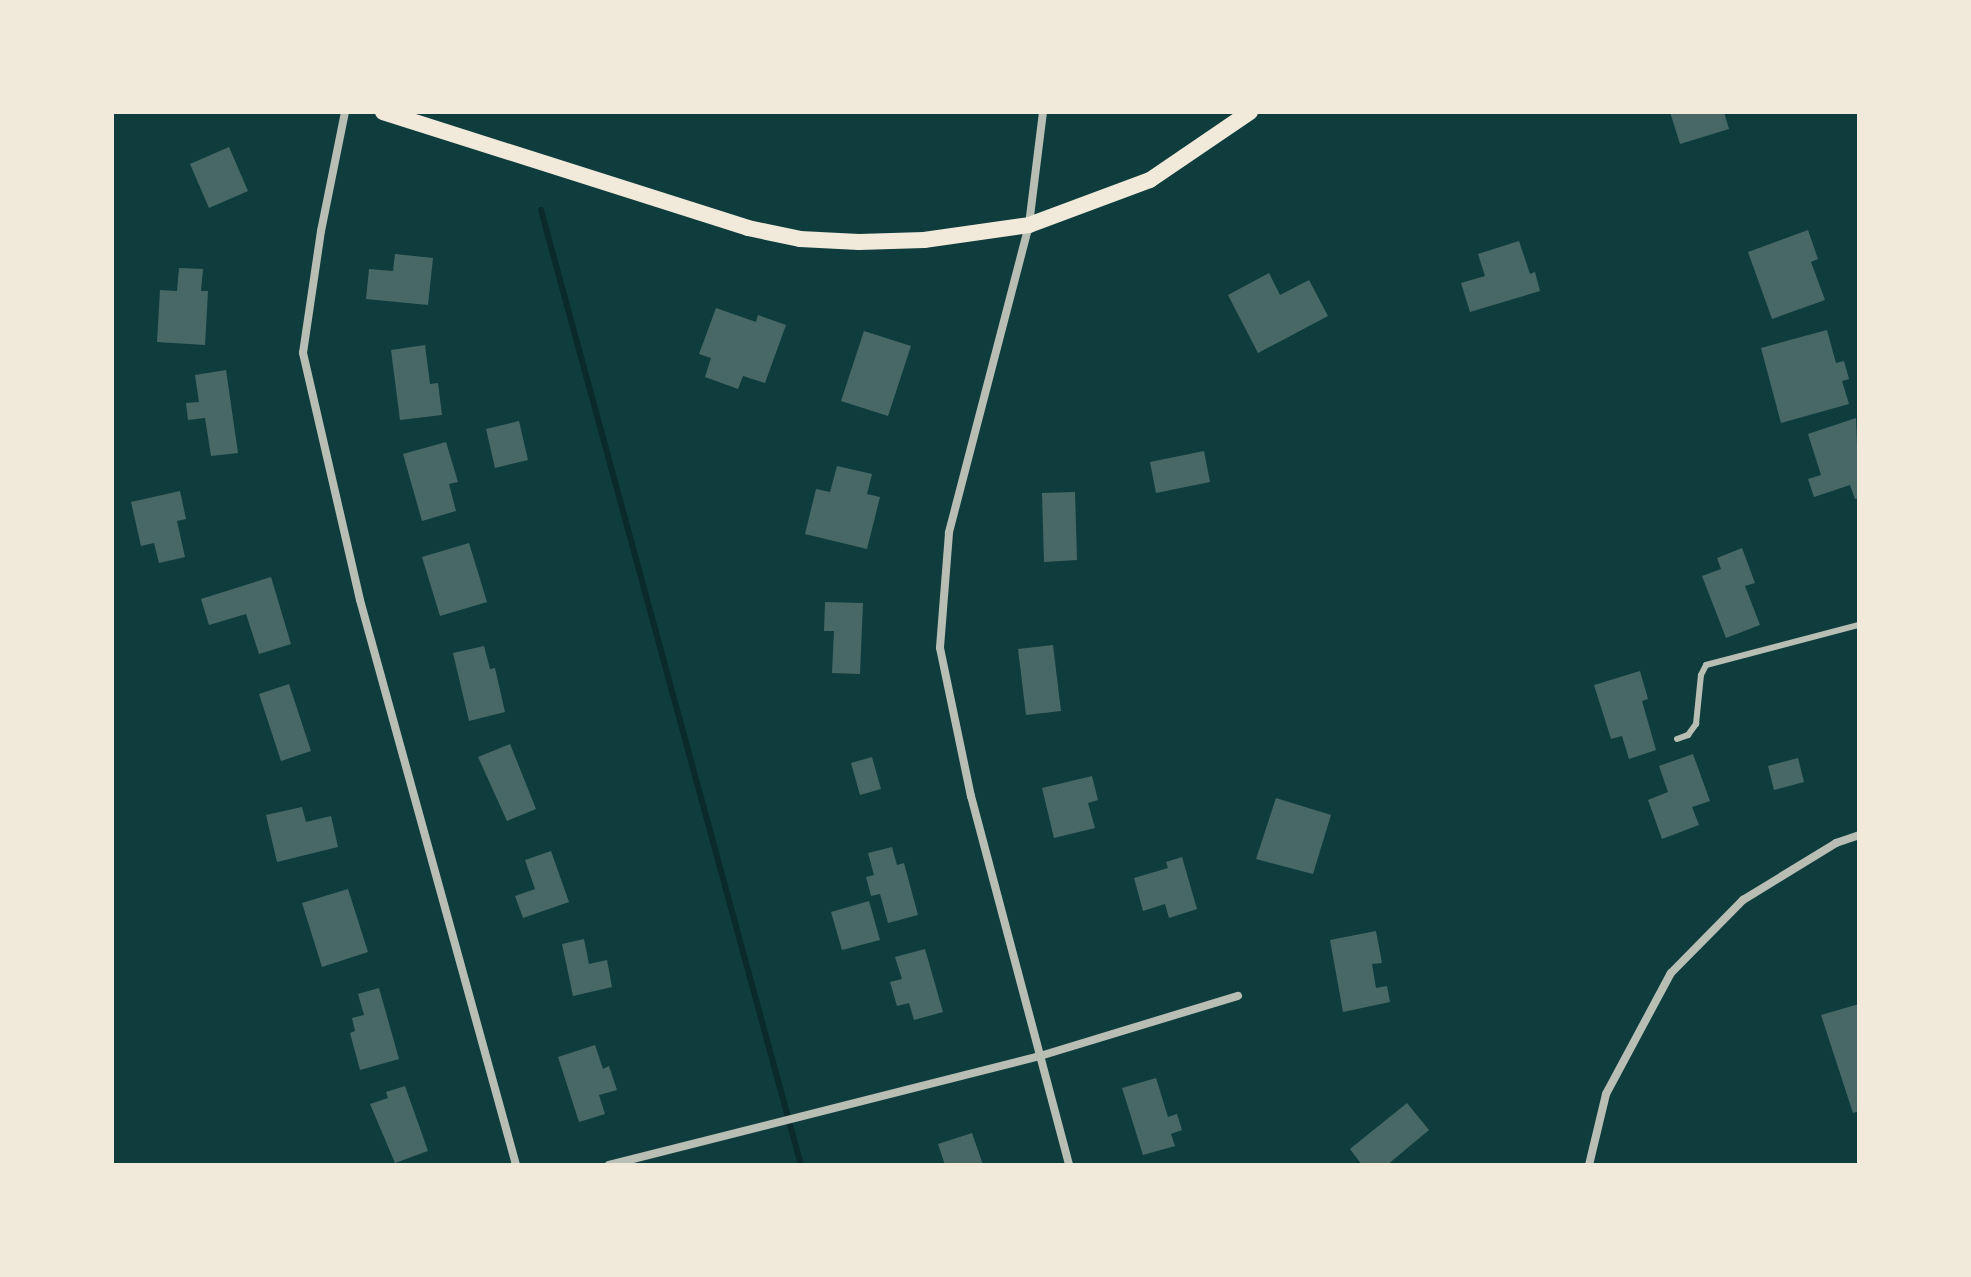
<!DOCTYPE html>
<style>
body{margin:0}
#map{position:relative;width:1971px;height:1277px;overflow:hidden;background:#0f3d3e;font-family:"Space Grotesk",sans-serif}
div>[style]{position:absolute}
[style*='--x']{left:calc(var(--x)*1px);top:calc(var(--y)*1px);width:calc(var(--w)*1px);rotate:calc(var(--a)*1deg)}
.stream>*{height:6px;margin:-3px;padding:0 3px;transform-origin:3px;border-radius:3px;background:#0a2a2b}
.building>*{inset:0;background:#486865}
.service>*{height:6px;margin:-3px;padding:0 3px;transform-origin:3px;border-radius:3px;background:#b8beb3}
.minor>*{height:8px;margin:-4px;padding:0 4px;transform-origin:4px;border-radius:4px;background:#b8beb3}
.secondary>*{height:16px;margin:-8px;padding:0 8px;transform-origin:8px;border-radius:8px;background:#f1e9da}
span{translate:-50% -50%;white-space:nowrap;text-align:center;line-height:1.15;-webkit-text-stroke:6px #f1e9da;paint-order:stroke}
.frame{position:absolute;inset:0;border:114px solid #f1e9da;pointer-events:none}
</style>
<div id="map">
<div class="stream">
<i style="--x:541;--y:210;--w:990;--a:74.77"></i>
</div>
<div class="building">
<i style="clip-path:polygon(1670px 112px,1724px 112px,1729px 129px,1680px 144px)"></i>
<i style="clip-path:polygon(229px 147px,248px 191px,209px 208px,190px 164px)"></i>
<i style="clip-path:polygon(1808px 230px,1818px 259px,1811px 262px,1825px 300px,1772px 319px,1748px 252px)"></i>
<i style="clip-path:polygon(1519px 241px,1530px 274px,1535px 272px,1540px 291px,1470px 312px,1461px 283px,1485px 276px,1478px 254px)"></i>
<i style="clip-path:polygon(395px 254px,433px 258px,428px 305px,366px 299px,369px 269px,393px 271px)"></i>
<i style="clip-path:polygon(179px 268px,203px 269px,201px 291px,208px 291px,205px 345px,157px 342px,160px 290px,177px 291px)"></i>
<i style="clip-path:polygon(1269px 273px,1280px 295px,1309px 280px,1328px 316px,1258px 353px,1228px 295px)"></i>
<i style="clip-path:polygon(716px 308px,756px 322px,758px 315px,786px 325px,765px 383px,743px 376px,738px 389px,705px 377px,711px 358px,699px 354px)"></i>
<i style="clip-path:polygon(1827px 330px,1836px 363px,1844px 361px,1849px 379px,1842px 381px,1849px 404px,1781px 423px,1761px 348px)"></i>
<i style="clip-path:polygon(864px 331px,911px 346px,888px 416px,841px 401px)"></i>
<i style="clip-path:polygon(425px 345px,430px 384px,438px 383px,442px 415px,400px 420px,391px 350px)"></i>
<i style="clip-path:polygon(226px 370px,238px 453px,211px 456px,205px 418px,188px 420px,186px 403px,199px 402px,195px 375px)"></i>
<i style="clip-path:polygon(1856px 418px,1859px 498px,1855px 499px,1850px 485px,1814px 497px,1808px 479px,1821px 475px,1808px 434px)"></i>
<i style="clip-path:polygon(519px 421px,528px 460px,495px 468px,486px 429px)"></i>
<i style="clip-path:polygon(446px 442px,458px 482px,449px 484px,456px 511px,422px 521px,403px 454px)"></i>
<i style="clip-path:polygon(1204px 451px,1210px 482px,1156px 493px,1150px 462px)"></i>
<i style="clip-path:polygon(837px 466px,872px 474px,867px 494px,880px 497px,867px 549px,805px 534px,816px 489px,830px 492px)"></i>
<i style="clip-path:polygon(180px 491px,186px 519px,177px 521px,185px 557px,159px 563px,154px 543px,141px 546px,131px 502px)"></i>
<i style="clip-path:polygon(1075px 492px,1077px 560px,1044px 562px,1042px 493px)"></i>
<i style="clip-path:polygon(469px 543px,487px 602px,440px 616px,422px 557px)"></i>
<i style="clip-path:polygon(1742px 548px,1755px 583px,1745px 586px,1760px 625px,1726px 638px,1702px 576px,1721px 569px,1717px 558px)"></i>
<i style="clip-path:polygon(271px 577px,291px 644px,259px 654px,246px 614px,209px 625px,201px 599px)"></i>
<i style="clip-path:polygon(825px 602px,863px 603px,860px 674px,832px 673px,834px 631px,824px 631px)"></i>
<i style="clip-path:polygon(1053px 645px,1061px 711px,1026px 715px,1018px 649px)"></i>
<i style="clip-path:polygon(484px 646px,490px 669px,495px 668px,505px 712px,469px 721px,453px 653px)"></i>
<i style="clip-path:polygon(1640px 671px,1648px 699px,1642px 701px,1656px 750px,1629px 759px,1622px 736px,1611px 739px,1594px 685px)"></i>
<i style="clip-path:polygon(289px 684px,311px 751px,281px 761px,259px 694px)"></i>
<i style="clip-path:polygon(510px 744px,536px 809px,507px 821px,478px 757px)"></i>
<i style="clip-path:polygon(1693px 754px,1710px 801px,1692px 807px,1699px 825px,1662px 839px,1648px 800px,1668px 792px,1659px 766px)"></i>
<i style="clip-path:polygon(872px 757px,881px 789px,860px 795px,851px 763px)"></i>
<i style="clip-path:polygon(1798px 758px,1804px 782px,1774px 790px,1768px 766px)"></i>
<i style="clip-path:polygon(1092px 776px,1098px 800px,1088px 803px,1095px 828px,1054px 838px,1042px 788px)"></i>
<i style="clip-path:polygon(1276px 798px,1331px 815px,1313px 874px,1256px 859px)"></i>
<i style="clip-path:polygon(302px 807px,306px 822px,331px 816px,338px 847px,277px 862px,266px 815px)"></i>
<i style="clip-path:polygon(892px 847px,897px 865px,904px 863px,918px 915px,888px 923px,880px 894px,871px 896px,866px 877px,874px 875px,868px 853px)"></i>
<i style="clip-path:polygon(551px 851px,569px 902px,523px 918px,515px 896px,535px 889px,525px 860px)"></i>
<i style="clip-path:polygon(1182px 857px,1197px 909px,1169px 918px,1165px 904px,1143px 911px,1134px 878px,1168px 868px,1166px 862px)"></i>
<i style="clip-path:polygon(348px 889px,368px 952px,322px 967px,302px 903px)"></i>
<i style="clip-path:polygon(869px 901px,880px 940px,842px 950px,831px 912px)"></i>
<i style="clip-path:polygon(1376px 931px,1382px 963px,1372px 964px,1376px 988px,1387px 986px,1390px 1002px,1343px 1012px,1330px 940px)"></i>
<i style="clip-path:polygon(584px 939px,589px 964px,607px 960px,612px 987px,573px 996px,562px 944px)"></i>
<i style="clip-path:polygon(925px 949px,943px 1012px,914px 1020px,909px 1003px,897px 1006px,890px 982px,902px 979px,895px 957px)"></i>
<i style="clip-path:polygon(379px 988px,399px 1059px,360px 1070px,350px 1033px,355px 1031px,352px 1018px,364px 1015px,358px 994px)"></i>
<i style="clip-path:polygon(1859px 1004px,1859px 1111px,1853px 1113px,1821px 1015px)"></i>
<i style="clip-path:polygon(595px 1045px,603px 1069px,609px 1066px,617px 1090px,599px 1095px,605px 1114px,579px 1122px,558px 1057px)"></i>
<i style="clip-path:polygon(1156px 1078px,1168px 1117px,1177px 1114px,1182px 1130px,1171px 1134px,1175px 1146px,1143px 1155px,1122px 1088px)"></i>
<i style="clip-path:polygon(405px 1086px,428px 1151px,395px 1163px,370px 1104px,388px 1098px,386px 1092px)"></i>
<i style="clip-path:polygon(1407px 1103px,1429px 1130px,1387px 1165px,1362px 1165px,1350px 1149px)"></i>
<i style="clip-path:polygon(972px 1133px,983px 1165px,945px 1165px,938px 1144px)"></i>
</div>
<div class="service">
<i style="--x:1677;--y:739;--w:12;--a:-20"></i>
<i style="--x:1688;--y:735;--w:14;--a:-54"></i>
<i style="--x:1696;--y:724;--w:49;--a:-84.2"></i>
<i style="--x:1701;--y:675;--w:11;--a:-63"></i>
<i style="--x:1706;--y:665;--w:158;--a:-14.7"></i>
</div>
<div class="minor">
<i style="--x:345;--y:112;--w:121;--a:101.4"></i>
<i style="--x:321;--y:231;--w:123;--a:98.4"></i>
<i style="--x:303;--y:353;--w:253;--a:77"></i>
<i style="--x:360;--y:600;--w:586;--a:74.56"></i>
<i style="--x:1043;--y:112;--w:114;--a:97.1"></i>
<i style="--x:1029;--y:225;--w:318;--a:104.6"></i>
<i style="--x:949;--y:533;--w:115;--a:94.5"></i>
<i style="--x:940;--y:648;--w:151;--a:78.2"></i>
<i style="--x:971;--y:796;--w:382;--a:75.1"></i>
<i style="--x:609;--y:1165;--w:445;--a:-14.2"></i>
<i style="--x:1040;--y:1056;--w:207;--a:-16.9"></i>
<i style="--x:1589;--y:1165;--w:73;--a:-76.5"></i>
<i style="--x:1606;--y:1094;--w:137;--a:-61.8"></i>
<i style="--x:1671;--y:973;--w:103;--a:-45.4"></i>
<i style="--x:1743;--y:900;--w:109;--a:-31.5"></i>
<i style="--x:1836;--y:843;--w:24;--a:-19"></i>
</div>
<div class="secondary">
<i style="--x:383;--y:112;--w:383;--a:17.6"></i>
<i style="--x:748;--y:228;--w:53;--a:11.9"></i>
<i style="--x:800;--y:239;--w:59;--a:2.9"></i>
<i style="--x:859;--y:242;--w:65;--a:-1.8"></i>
<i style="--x:924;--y:240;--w:106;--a:-8.1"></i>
<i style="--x:1029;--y:225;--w:129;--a:-20.4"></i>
<i style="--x:1150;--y:180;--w:121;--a:-34.2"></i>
</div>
<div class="frame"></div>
</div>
